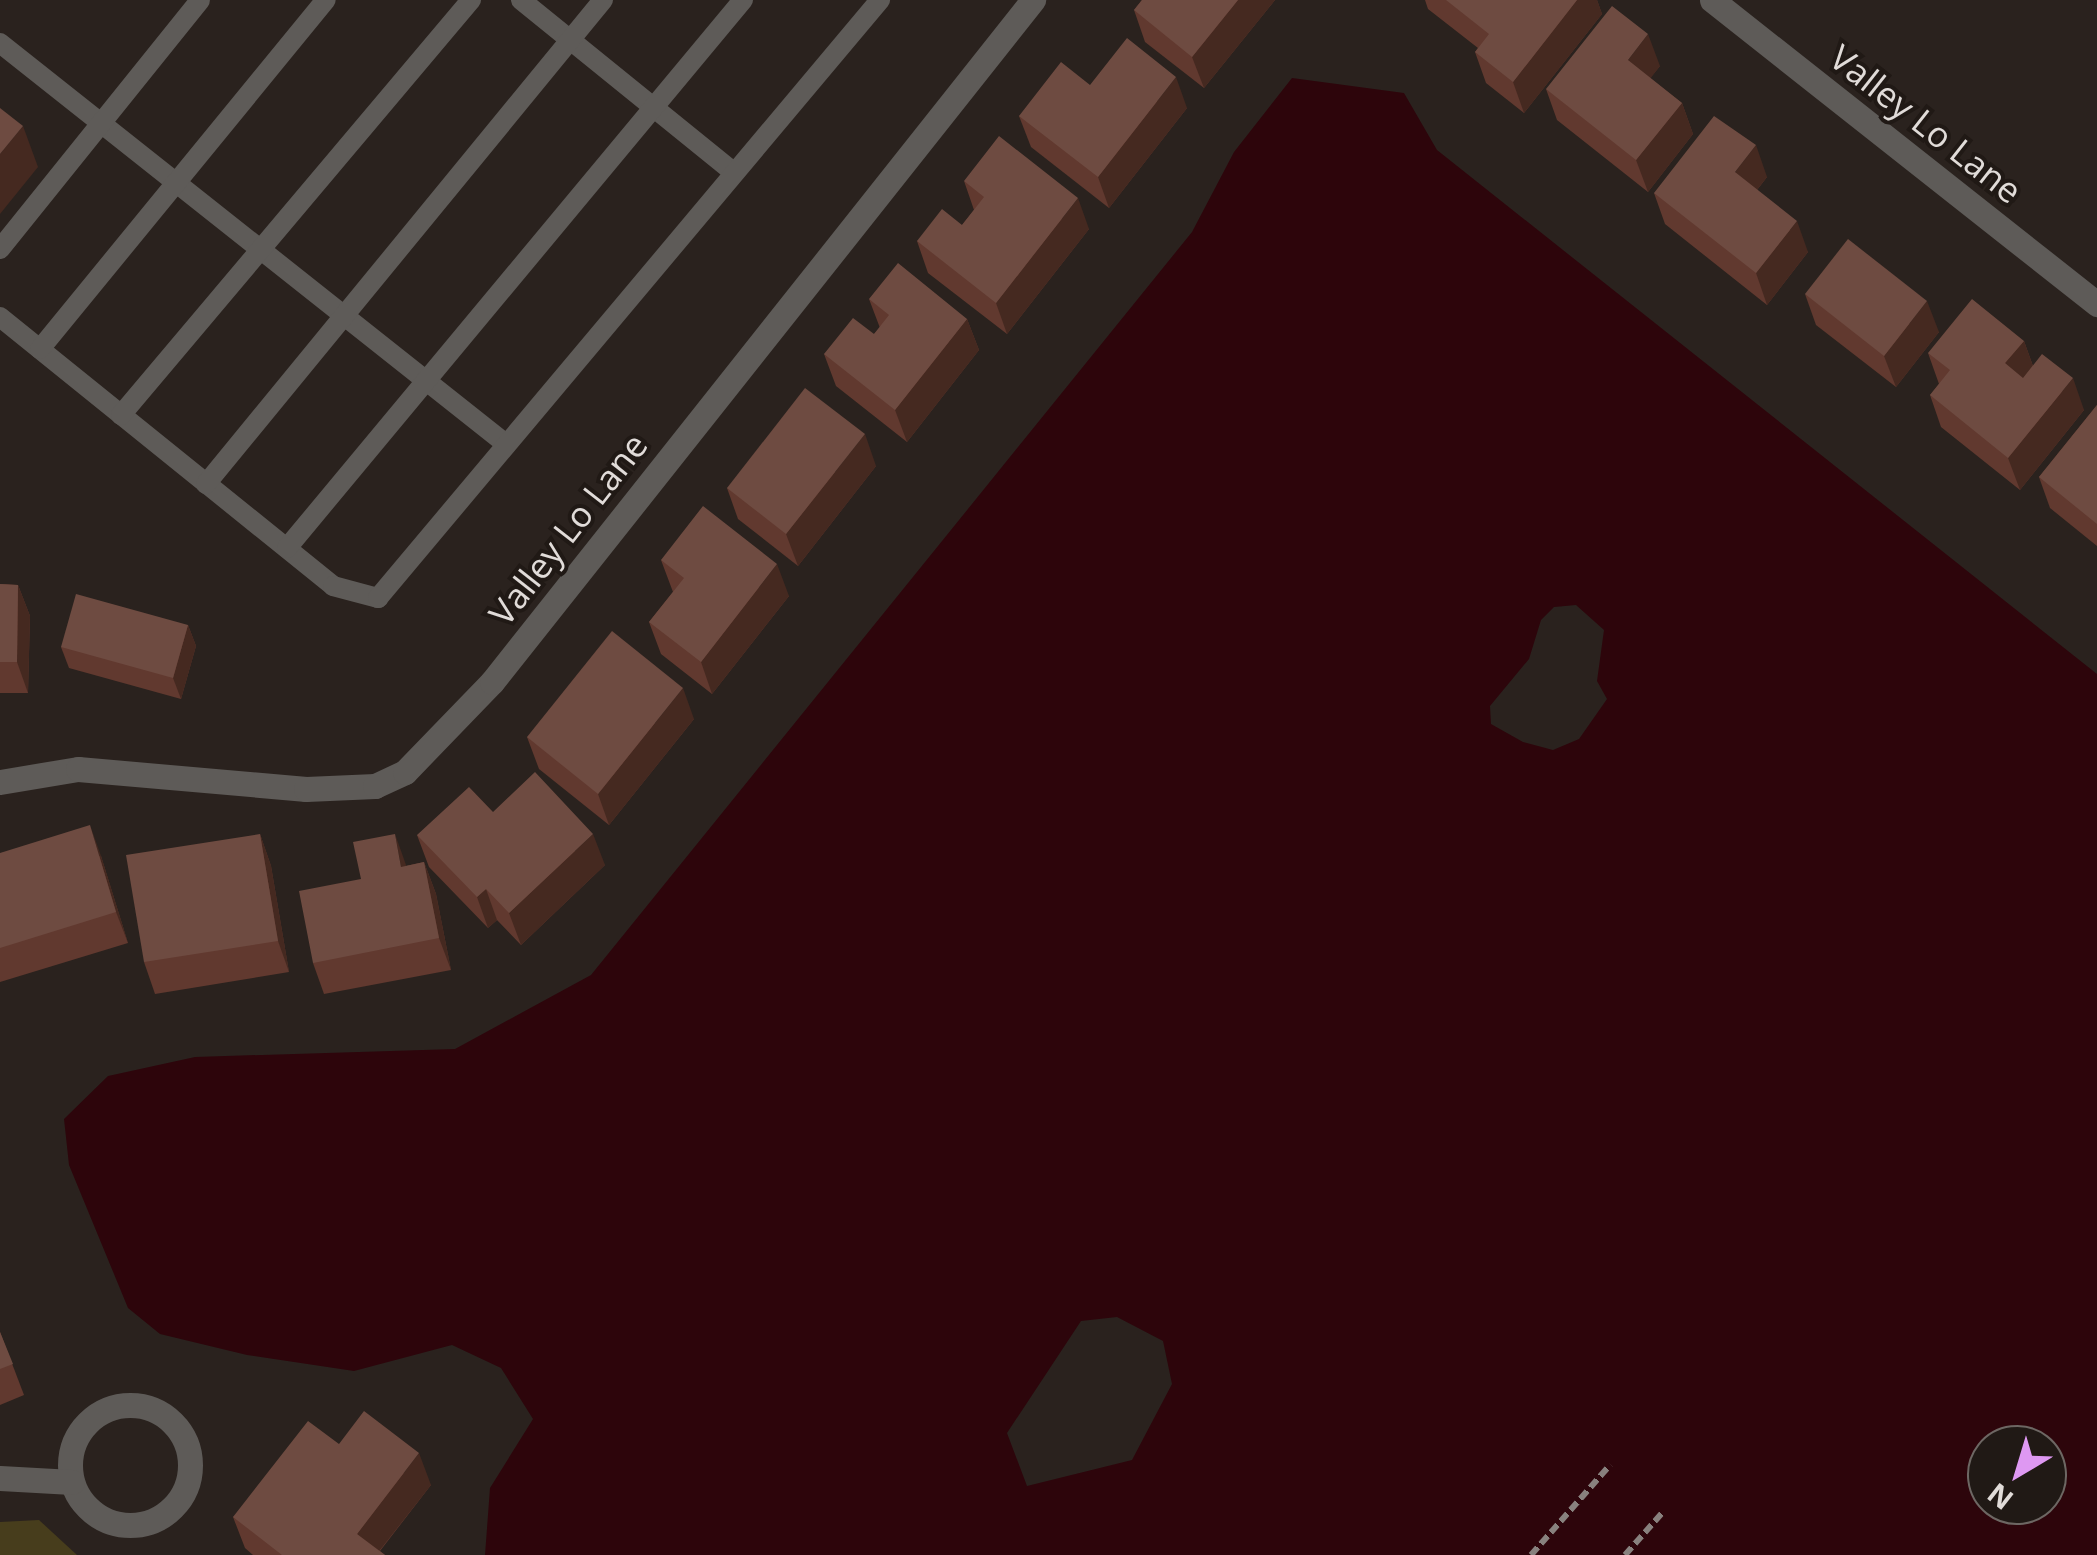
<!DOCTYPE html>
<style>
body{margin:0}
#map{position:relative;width:2097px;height:1555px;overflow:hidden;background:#2a221e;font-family:"Open Sans",sans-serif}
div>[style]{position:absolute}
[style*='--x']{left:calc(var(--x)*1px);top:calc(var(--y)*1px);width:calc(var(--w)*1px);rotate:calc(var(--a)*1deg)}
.green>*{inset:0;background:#473d1c}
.water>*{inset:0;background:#2d050b}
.path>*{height:6px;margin-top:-3px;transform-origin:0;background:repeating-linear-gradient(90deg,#88817e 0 10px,transparent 0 15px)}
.service>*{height:20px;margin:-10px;padding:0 10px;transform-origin:10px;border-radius:10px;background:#5e5b58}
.minor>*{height:25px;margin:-12.5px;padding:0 12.5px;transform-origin:12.5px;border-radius:12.5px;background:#5e5b58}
.minor>.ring{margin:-12.5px;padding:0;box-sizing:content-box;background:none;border:25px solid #5e5b58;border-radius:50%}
.wall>*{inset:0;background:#61392f}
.shaded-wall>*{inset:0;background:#452920}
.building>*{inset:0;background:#6e4b41}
span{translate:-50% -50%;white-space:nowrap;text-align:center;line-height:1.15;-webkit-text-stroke:8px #201915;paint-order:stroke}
.street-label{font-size:35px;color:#e1dcd9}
.north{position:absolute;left:1967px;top:1425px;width:100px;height:100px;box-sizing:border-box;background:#201915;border:2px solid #6d6763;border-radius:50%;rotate:218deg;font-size:28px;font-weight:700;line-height:40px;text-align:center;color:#e1dcd9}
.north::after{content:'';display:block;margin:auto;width:35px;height:45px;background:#de98f2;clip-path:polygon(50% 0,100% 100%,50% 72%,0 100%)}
</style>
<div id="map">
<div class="green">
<i style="clip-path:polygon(39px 1520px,77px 1555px,0 1555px,0 1522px)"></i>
</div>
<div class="water">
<i style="clip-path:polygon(evenodd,1292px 78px,1404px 93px,1437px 150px,2097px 674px,2097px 1555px,485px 1555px,490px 1488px,533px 1419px,501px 1368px,452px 1345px,354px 1371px,247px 1355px,160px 1334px,128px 1308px,69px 1165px,64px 1119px,108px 1076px,195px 1057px,455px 1049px,591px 975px,1192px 232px,1234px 152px,1292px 78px,1576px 605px,1604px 630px,1597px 681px,1607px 699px,1579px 739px,1553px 750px,1523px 742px,1491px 724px,1490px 706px,1529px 659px,1541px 620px,1554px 607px,1576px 605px,1292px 78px,1117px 1317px,1163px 1341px,1172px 1384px,1132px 1460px,1027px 1486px,1007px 1433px,1081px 1321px,1117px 1317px,1292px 78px,1987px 1445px,2047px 1445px,2047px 1505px,1987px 1505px,1987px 1445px)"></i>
</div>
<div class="path">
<i style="--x:1531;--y:1555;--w:120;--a:-48.7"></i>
<i style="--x:1625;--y:1555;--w:56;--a:-48.6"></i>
</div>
<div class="service">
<i style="--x:521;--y:0;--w:270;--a:39"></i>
<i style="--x:0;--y:43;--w:646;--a:38.4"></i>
<i style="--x:0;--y:249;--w:319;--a:-51.2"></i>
<i style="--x:0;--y:317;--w:428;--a:38.9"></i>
<i style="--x:333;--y:586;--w:47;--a:14.9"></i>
<i style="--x:378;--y:598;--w:781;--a:-49.99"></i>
<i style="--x:40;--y:349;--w:451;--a:-50.7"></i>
<i style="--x:121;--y:415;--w:543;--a:-49.86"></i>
<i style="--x:206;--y:484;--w:626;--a:-50.64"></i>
<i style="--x:287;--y:548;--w:713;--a:-50.24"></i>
</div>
<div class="minor">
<i style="--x:1712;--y:0;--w:491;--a:38.3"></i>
<i style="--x:0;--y:782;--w:79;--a:-9.5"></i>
<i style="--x:78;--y:769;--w:229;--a:5"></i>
<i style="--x:306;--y:789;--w:69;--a:-2.5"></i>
<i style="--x:375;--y:786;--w:33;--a:-25"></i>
<i style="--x:405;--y:772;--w:125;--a:-46"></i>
<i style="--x:492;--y:682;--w:871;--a:-51.58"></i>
<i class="ring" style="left:70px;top:1405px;width:95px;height:95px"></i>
<i style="--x:0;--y:1478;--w:72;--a:3.2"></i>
</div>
<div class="wall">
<i style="clip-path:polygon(1142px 0,1275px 0,1204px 88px,1145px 42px,1134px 10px)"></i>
<i style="clip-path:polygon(1425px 0,1597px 0,1602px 14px,1524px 113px,1486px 83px,1475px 52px,1478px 48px,1428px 9px)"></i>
<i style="clip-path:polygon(1660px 66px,1650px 78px,1682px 103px,1693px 134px,1648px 192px,1557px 120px,1546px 89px)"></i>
<i style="clip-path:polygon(1090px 85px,1187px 108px,1109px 208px,1031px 147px,1019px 116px)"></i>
<i style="clip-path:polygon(1767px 177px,1757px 190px,1808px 252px,1767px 305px,1665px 224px,1654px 193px)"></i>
<i style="clip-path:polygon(964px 181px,1089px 229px,1007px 334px,928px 273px,917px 241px,962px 225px,974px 210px)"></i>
<i style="clip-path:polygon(1805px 294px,1939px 332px,1896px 387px,1816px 325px)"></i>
<i style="clip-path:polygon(869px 299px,967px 319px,979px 350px,907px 442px,836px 386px,824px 354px,874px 334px,880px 328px)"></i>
<i style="clip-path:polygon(2024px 341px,2033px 366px,2084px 410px,2020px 490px,1941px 427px,1930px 395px,1939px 384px,1928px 353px)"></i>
<i style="clip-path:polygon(2097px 405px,2097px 546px,2050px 508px,2039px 477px)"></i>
<i style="clip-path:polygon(876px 466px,798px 566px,738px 519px,727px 488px)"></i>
<i style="clip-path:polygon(661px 560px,789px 596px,712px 694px,661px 654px,649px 622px,673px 592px)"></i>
<i style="clip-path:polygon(0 584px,18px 585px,30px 616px,28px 693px,0 693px)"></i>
<i style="clip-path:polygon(188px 625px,196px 646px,181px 699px,69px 668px,61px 647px)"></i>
<i style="clip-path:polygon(694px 719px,609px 825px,539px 769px,527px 737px)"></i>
<i style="clip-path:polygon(493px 812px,605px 865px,521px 945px,497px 920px,488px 928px,429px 867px,417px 835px)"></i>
<i style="clip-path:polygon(260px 834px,271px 866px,289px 972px,155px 994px,144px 962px)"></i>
<i style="clip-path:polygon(0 853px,101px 856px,128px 943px,0 982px)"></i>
<i style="clip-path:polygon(424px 862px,436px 894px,451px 970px,324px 994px,313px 963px,361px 879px,406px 866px)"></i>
<i style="clip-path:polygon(0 1332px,24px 1395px,0 1405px)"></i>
<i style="clip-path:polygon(339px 1444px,431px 1485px,380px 1551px,385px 1555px,253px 1555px,245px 1548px,233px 1517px)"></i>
</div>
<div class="shaded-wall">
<i style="clip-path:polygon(1238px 0,1275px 0,1204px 88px,1192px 57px)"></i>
<i style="clip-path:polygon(1577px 0,1597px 0,1602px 14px,1524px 113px,1513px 82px)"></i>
<i style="clip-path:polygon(1648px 34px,1660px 66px,1640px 92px,1628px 60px)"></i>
<i style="clip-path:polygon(1176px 77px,1187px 108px,1109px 208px,1098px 177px)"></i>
<i style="clip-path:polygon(1682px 103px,1693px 134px,1648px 192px,1636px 160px)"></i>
<i style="clip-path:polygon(23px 126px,38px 167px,0 214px,0 154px)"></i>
<i style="clip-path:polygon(1756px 145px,1767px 177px,1746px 204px,1735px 172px)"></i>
<i style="clip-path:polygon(1078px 198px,1089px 229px,1007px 334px,996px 303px)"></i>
<i style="clip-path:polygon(1797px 221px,1808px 252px,1767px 305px,1756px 273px)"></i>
<i style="clip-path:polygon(1927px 301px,1939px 332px,1896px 387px,1884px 356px)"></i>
<i style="clip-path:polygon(967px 319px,979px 350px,907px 442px,895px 410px)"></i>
<i style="clip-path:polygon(2024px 341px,2035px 372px,2016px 395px,2005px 363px)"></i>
<i style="clip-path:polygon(2073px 378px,2084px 410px,2020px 490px,2008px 458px)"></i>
<i style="clip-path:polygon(865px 434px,876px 466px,798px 566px,786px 534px)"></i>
<i style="clip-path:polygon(777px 564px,789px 596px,712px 694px,701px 662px)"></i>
<i style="clip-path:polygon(18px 585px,30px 616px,28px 693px,17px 662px)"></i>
<i style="clip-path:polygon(188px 625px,196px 646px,181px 699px,173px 678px)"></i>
<i style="clip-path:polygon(683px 688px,694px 719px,609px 825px,598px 794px)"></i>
<i style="clip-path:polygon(90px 825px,101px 856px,128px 943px,116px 912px)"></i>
<i style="clip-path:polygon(260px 834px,271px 866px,289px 972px,278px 941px)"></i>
<i style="clip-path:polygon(395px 834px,406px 865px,412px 898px,401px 867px)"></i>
<i style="clip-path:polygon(593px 834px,605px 865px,521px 945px,509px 913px)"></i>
<i style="clip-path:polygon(424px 862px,436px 894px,451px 970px,439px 938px)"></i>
<i style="clip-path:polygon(486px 889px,497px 920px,488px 928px,477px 897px)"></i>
<i style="clip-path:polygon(419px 1453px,431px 1485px,376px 1555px,357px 1534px)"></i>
</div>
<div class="building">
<i style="clip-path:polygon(1142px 0,1238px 0,1192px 57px,1134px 10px)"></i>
<i style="clip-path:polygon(1446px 0,1577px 0,1513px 82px,1475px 52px,1489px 34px)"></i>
<i style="clip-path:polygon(1612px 6px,1648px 34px,1628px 60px,1682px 103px,1636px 160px,1546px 89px)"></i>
<i style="clip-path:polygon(1127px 38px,1176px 77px,1098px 177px,1019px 116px,1061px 62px,1090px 85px)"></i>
<i style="clip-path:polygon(0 108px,23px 126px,0 154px)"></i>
<i style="clip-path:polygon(1714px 116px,1756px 145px,1735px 172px,1797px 221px,1756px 273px,1654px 193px)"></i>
<i style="clip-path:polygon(999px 136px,1078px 198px,996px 303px,917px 241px,942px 209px,962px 225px,984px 197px,964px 181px)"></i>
<i style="clip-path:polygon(1848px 239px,1927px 301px,1884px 356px,1805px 294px)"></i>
<i style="clip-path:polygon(898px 263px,967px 319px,895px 410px,824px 354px,853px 318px,874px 334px,889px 315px,869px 299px)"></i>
<i style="clip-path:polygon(1972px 299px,2024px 341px,2005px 363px,2023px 378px,2042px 354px,2073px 378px,2008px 458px,1930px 395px,1950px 370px,1928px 353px)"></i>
<i style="clip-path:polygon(805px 388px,865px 434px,786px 534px,727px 488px)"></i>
<i style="clip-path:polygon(2097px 405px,2097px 524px,2039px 477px)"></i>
<i style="clip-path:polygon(703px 506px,777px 564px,701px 662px,649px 622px,684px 578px,661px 560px)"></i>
<i style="clip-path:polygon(0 584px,18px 585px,17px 662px,0 662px)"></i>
<i style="clip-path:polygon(76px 594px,188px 625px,173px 678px,61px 647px)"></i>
<i style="clip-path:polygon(612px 631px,683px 688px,598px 794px,527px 737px)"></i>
<i style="clip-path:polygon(535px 772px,593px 834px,509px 913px,486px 889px,477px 897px,417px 835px,469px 787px,493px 812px)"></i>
<i style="clip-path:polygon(90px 825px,116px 912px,0 948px,0 853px)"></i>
<i style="clip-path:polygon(260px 834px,278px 941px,144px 962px,126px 855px)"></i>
<i style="clip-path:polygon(395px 834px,401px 867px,424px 862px,439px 938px,313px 963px,299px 891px,361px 879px,353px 842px)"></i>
<i style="clip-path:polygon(0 1332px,13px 1364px,0 1369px)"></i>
<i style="clip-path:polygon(364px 1411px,419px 1453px,357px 1534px,385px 1555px,282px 1555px,233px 1517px,308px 1421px,339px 1444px)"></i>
</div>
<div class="street-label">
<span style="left:1926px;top:124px;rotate:38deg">Valley Lo Lane</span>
<span style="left:568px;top:529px;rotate:-52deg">Valley Lo Lane</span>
</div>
<div class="north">N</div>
</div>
